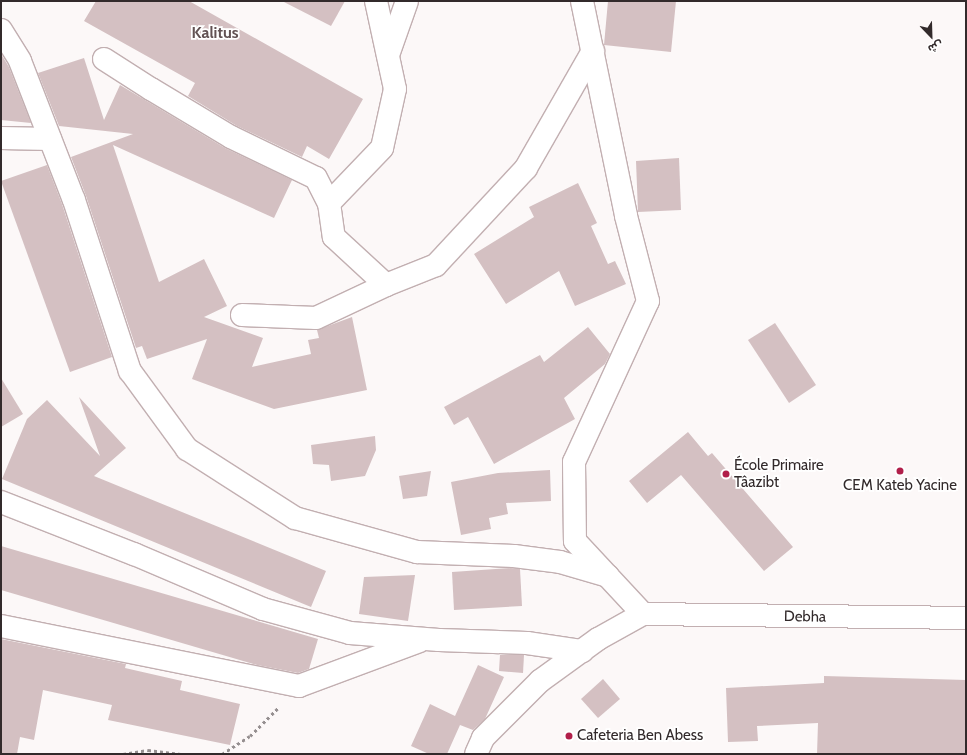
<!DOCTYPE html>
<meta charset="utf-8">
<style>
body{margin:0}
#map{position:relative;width:967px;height:755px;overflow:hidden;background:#fcf8f8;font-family:Cabin,"Noto Sans Arabic",sans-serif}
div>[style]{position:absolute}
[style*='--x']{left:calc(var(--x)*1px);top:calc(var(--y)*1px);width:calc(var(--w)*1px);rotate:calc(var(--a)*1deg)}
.building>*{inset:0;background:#d4c0c2}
.path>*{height:2.5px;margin-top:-1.25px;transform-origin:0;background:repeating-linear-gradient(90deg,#958f90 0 3px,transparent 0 6px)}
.roads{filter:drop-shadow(1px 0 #c2afb1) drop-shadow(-1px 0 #c2afb1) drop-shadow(0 1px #c2afb1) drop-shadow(0 -1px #c2afb1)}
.minor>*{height:22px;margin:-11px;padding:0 11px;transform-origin:11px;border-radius:11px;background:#fff}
.dots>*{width:11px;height:11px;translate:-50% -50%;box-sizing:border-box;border:2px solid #fff;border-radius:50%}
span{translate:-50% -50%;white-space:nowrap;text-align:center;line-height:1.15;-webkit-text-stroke:3.5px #fff;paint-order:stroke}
.poi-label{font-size:15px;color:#322a2b}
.left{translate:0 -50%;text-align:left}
.street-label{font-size:15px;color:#322a2b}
.neighbourhood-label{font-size:16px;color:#625253;font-weight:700}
.frame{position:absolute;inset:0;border:2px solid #322a2b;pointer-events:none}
.north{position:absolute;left:911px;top:16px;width:40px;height:40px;-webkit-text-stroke:3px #fff;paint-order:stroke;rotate:157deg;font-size:11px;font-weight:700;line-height:16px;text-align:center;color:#322a2b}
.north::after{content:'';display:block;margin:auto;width:14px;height:18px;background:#322a2b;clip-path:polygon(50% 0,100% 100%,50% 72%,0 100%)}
</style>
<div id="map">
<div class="building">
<i style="clip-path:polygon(96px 1px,189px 1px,363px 99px,329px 159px,307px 146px,302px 157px,237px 126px,188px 96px,195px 83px,84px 21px)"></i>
<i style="clip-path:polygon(282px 1px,345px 1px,331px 26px)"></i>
<i style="clip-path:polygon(608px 1px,676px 1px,671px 52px,604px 45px)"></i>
<i style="clip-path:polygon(1px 54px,9px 67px,31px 123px,1px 120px)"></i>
<i style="clip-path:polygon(84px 58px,104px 120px,120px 85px,225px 148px,292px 180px,274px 218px,113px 145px,159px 282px,204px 259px,227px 306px,204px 317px,263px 338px,252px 367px,311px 354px,308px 340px,319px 338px,317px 330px,352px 317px,367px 390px,274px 409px,192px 379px,207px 339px,147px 359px,142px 346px,136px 348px,86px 196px,71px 157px,133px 134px,59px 126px,38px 73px)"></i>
<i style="clip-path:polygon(679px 158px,681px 210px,638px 212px,636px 161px)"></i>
<i style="clip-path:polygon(47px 165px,62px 204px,112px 357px,70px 372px,1px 181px)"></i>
<i style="clip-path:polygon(578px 183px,597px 223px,591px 226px,608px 264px,615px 261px,626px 284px,575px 306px,559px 271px,506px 304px,474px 254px,534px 217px,529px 207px)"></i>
<i style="clip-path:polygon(775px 323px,816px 385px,789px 403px,748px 340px)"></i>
<i style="clip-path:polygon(588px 327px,610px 354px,605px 364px,564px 398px,575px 419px,494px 464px,468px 417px,454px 425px,444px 407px,540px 355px,544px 362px)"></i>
<i style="clip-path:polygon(1px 378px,23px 414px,1px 427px)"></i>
<i style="clip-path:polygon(79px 397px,126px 448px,94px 476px,326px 571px,311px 607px,2px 479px,27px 419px,47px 400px,100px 456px)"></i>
<i style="clip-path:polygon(688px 432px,708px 456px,712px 453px,793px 547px,764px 571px,681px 475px,647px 503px,629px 481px)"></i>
<i style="clip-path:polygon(375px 436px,376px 450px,365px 476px,331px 481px,329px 465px,313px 464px,311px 445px)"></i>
<i style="clip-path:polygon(550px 470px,551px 501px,506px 503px,508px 514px,489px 518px,491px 529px,461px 535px,451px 482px,498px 473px)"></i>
<i style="clip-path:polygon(431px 471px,427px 496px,403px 499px,399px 476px)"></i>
<i style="clip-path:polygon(1px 546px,318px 639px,309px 669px,298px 673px,257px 665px,1px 590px)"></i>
<i style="clip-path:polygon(511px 568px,520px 569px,522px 606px,454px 610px,452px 572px)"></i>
<i style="clip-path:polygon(415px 575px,408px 621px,359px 614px,364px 577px)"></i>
<i style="clip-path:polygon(1px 639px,126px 664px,125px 668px,182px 681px,180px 690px,240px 704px,230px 745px,108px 720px,112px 705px,43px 690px,34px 740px,20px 737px,17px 754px,1px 754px)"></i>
<i style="clip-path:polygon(500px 655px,524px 655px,523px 673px,499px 671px)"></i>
<i style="clip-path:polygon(478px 665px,504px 677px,485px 719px,473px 730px,460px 725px,447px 754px,429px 754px,411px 746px,430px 704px,455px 716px)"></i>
<i style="clip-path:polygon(824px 676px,966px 680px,966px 754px,817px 754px,818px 723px,757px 726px,758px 741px,728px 742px,726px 688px,824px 683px)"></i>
<i style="clip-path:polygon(603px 679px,620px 699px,598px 718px,581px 699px)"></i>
</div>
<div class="path">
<i style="--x:123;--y:754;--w:25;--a:-9"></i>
<i style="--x:148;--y:750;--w:35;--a:7"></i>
<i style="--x:222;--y:754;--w:33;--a:-33"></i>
<i style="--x:250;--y:736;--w:41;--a:-45"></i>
</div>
<div class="roads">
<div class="minor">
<i style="--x:376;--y:1;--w:90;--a:77.8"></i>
<i style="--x:395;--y:89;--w:60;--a:102.4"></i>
<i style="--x:382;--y:148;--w:76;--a:133.9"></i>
<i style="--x:329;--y:203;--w:34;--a:82"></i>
<i style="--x:334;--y:237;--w:71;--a:42.7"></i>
<i style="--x:582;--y:1;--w:219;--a:78.4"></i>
<i style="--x:626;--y:216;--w:88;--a:75.5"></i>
<i style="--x:648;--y:301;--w:177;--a:114.7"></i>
<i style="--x:574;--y:462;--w:79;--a:89.3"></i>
<i style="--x:575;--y:541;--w:100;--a:47"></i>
<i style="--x:1;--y:30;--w:36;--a:58"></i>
<i style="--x:20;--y:61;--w:149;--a:68.8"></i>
<i style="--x:74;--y:200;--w:180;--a:71.9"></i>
<i style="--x:130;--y:371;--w:97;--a:53.8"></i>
<i style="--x:187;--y:449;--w:128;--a:32.6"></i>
<i style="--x:295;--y:518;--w:127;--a:15.6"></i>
<i style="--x:417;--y:552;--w:97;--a:2.4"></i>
<i style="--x:514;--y:556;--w:46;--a:7.4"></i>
<i style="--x:560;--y:562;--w:50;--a:16.3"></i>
<i style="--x:388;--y:55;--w:57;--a:-70.6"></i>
<i style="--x:104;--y:59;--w:56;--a:32.6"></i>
<i style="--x:151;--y:89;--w:93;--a:31"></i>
<i style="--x:231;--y:137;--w:94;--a:25.8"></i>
<i style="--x:316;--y:178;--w:28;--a:63"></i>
<i style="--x:1;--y:138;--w:49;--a:1.2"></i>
<i style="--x:242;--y:315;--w:74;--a:2.3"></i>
<i style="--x:316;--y:318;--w:77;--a:-25.2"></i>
<i style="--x:386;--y:285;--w:54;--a:-21.8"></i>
<i style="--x:436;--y:265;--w:132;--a:-47.1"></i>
<i style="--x:526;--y:168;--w:135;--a:-60.2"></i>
<i style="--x:1;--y:502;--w:143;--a:21.4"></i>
<i style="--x:134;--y:554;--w:140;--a:23.1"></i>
<i style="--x:263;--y:609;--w:90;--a:15.4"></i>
<i style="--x:350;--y:633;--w:89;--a:4.5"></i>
<i style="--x:439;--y:640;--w:88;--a:2"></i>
<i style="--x:527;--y:643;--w:56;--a:8.3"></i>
<i style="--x:1;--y:626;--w:304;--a:11.4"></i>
<i style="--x:299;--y:686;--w:129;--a:-20.4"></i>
<i style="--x:476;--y:754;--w:17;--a:-66"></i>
<i style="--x:483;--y:738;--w:81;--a:-45"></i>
<i style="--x:540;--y:681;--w:72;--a:-35.9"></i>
<i style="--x:598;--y:639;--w:51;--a:-29.1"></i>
<i style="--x:643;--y:614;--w:323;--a:0.7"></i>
</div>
</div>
<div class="dots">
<i style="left:900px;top:471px;background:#b11f4a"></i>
<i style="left:726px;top:474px;background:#b11f4a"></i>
<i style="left:569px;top:736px;background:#b11f4a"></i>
</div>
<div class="poi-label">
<span class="left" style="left:734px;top:474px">École Primaire<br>Tâazibt</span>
<span style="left:900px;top:486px">CEM Kateb Yacine</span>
<span class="left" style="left:577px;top:736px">Cafeteria Ben Abess</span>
</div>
<div class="street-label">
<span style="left:805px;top:617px;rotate:1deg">Debha</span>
</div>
<div class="neighbourhood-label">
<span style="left:215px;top:33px">Kalitus</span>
</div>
<div class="frame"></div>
<div class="north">ش</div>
</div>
